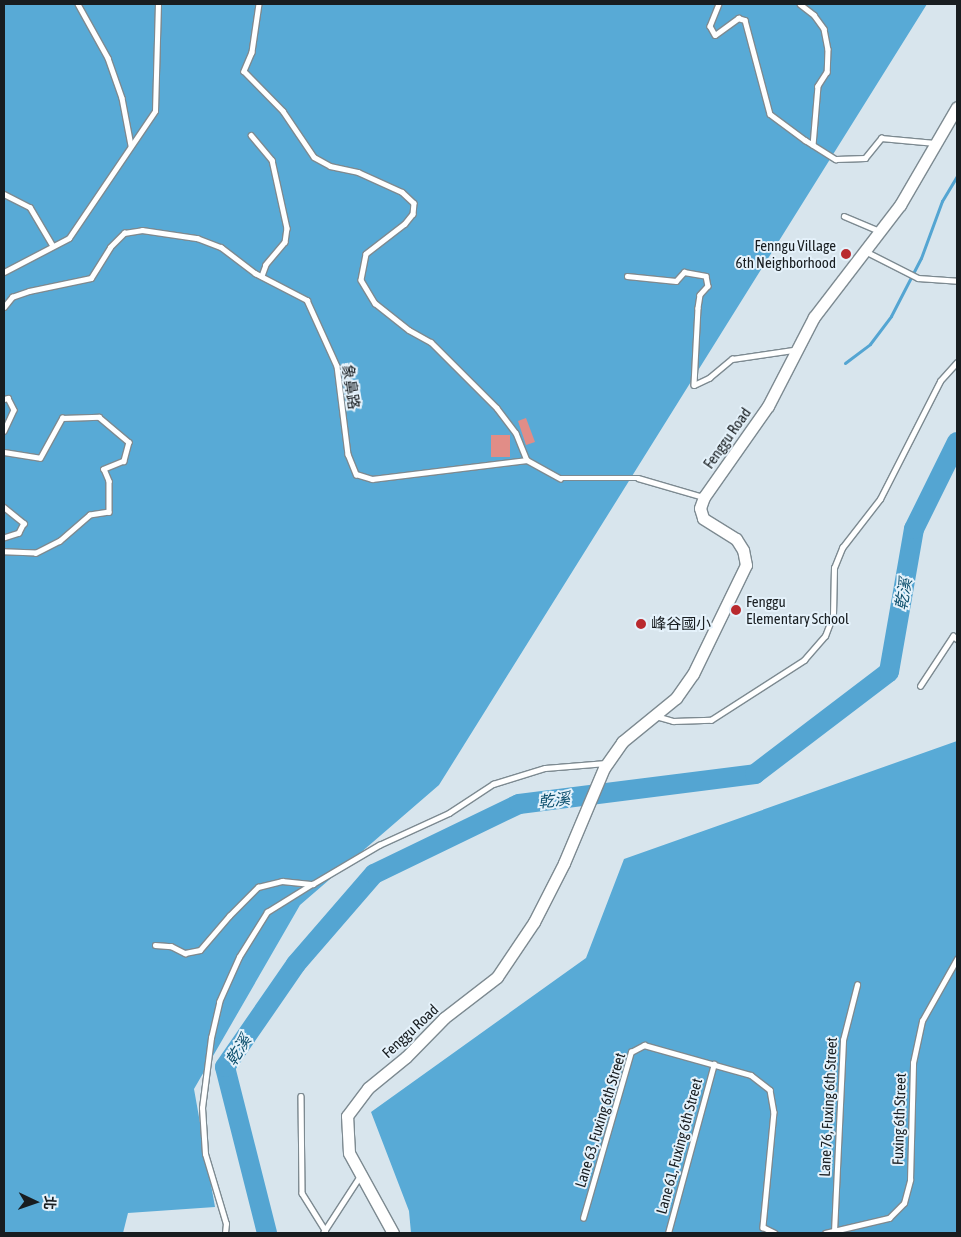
<!DOCTYPE html>
<meta charset="utf-8">
<style>
body{margin:0}
#map{position:relative;width:961px;height:1237px;overflow:hidden;background:#d8e5ed;font-family:"Asap Condensed","Noto Sans TC",sans-serif}
div>[style]{position:absolute}
[style*='--x']{left:calc(var(--x)*1px);top:calc(var(--y)*1px);width:calc(var(--w)*1px);rotate:calc(var(--a)*1deg)}
.forest>*{inset:0;background:#58aad6}
.stream>*{height:3px;margin:-1.5px;padding:0 1.5px;transform-origin:1.5px;border-radius:1.5px;background:#54a5d2}
.river>*{height:20px;margin:-10px;padding:0 10px;transform-origin:10px;border-radius:10px;background:#54a5d2}
.building>*{inset:0;background:#e18d87}
.roads{filter:drop-shadow(1px 0 #7d8a91) drop-shadow(-1px 0 #7d8a91) drop-shadow(0 1px #7d8a91) drop-shadow(0 -1px #7d8a91)}
.service>*{height:4.5px;margin:-2.25px;padding:0 2.25px;transform-origin:2.25px;border-radius:2.25px;background:#fff}
.tertiary>*{height:11px;margin:-5.5px;padding:0 5.5px;transform-origin:5.5px;border-radius:5.5px;background:#fff}
.dots>*{width:14px;height:14px;translate:-50% -50%;box-sizing:border-box;border:2px solid #e5f2fb;border-radius:50%}
span{translate:-50% -50%;white-space:nowrap;text-align:center;line-height:1.15;-webkit-text-stroke:4px #e5f2fb;paint-order:stroke}
.poi-label{font-size:15px;color:#181d20}
.right{translate:-100% -50%;text-align:right}
.left{translate:0 -50%;text-align:left}
.street-label{font-size:15px;color:#181d20}
.water-label{font-size:16px;color:#0c4f6d;font-style:italic}
.frame{position:absolute;inset:0;border:5px solid #181d20;pointer-events:none}
.north{position:absolute;left:10px;top:1177px;width:50px;height:50px;-webkit-text-stroke:4px #e5f2fb;paint-order:stroke;rotate:93deg;font-size:14px;font-weight:700;line-height:20px;text-align:center;color:#181d20}
.north::after{content:'';display:block;margin:auto;width:18px;height:22px;background:#181d20;clip-path:polygon(50% 0,100% 100%,50% 72%,0 100%)}
</style>
<div id="map">
<div class="forest">
<i style="clip-path:polygon(4px 4px,927px 4px,439px 785px,300px 905px,194px 1089px,215px 1207px,128px 1213px,123px 1233px,4px 1233px)"></i>
<i style="clip-path:polygon(957px 741px,957px 1233px,411px 1233px,409px 1211px,371px 1112px,586px 958px,624px 859px)"></i>
</div>
<div class="stream">
<i style="--x:845;--y:363;--w:31;--a:-37"></i>
<i style="--x:870;--y:344;--w:35;--a:-53"></i>
<i style="--x:891;--y:316;--w:65;--a:-62.7"></i>
<i style="--x:921;--y:258;--w:61;--a:-69.8"></i>
<i style="--x:942;--y:201;--w:29;--a:-59"></i>
</div>
<div class="river">
<i style="--x:267;--y:1233;--w:171;--a:-104.2"></i>
<i style="--x:225;--y:1067;--w:125;--a:-55.4"></i>
<i style="--x:296;--y:964;--w:119;--a:-49.1"></i>
<i style="--x:374;--y:874;--w:161;--a:-25.8"></i>
<i style="--x:519;--y:804;--w:238;--a:-7.2"></i>
<i style="--x:755;--y:774;--w:168;--a:-37.3"></i>
<i style="--x:889;--y:672;--w:145;--a:-80.1"></i>
<i style="--x:914;--y:529;--w:97;--a:-63.7"></i>
</div>
<div class="building">
<i style="clip-path:polygon(526px 418px,535px 442px,526px 445px,518px 421px)"></i>
<i style="clip-path:polygon(491px 435px,510px 435px,510px 457px,491px 457px)"></i>
</div>
<div class="roads">
<div class="service">
<i style="--x:78;--y:4;--w:62;--a:60.9"></i>
<i style="--x:108;--y:58;--w:42;--a:70.7"></i>
<i style="--x:122;--y:98;--w:48;--a:79.2"></i>
<i style="--x:259;--y:4;--w:49;--a:98.3"></i>
<i style="--x:252;--y:52;--w:21;--a:113"></i>
<i style="--x:244;--y:71;--w:56;--a:45.7"></i>
<i style="--x:283;--y:111;--w:55;--a:56"></i>
<i style="--x:314;--y:157;--w:18;--a:29"></i>
<i style="--x:330;--y:166;--w:29;--a:12"></i>
<i style="--x:358;--y:172;--w:48;--a:24.4"></i>
<i style="--x:402;--y:192;--w:16;--a:43"></i>
<i style="--x:414;--y:203;--w:11;--a:95"></i>
<i style="--x:413;--y:214;--w:13;--a:129"></i>
<i style="--x:405;--y:224;--w:49;--a:142.4"></i>
<i style="--x:366;--y:254;--w:26;--a:101"></i>
<i style="--x:361;--y:280;--w:27;--a:59"></i>
<i style="--x:375;--y:303;--w:43;--a:38.5"></i>
<i style="--x:409;--y:330;--w:25;--a:29"></i>
<i style="--x:431;--y:342;--w:93;--a:45"></i>
<i style="--x:497;--y:408;--w:31;--a:53"></i>
<i style="--x:516;--y:433;--w:29;--a:68"></i>
<i style="--x:719;--y:4;--w:24;--a:112"></i>
<i style="--x:710;--y:26;--w:10;--a:61"></i>
<i style="--x:715;--y:35;--w:29;--a:-36"></i>
<i style="--x:738;--y:18;--w:7;--a:16"></i>
<i style="--x:745;--y:20;--w:97;--a:75.1"></i>
<i style="--x:770;--y:114;--w:44;--a:36.6"></i>
<i style="--x:805;--y:140;--w:36;--a:32"></i>
<i style="--x:836;--y:159;--w:29;--a:-2"></i>
<i style="--x:865;--y:158;--w:26;--a:-51"></i>
<i style="--x:881;--y:138;--w:54;--a:5.3"></i>
<i style="--x:800;--y:4;--w:18;--a:38"></i>
<i style="--x:814;--y:15;--w:17;--a:54"></i>
<i style="--x:824;--y:29;--w:20;--a:79"></i>
<i style="--x:828;--y:49;--w:23;--a:92"></i>
<i style="--x:827;--y:72;--w:17;--a:123"></i>
<i style="--x:818;--y:86;--w:59;--a:94.8"></i>
<i style="--x:251;--y:135;--w:33;--a:50"></i>
<i style="--x:272;--y:160;--w:70;--a:77.6"></i>
<i style="--x:287;--y:228;--w:14;--a:98"></i>
<i style="--x:285;--y:242;--w:30;--a:130"></i>
<i style="--x:266;--y:265;--w:12;--a:110"></i>
<i style="--x:4;--y:194;--w:29;--a:27"></i>
<i style="--x:30;--y:207;--w:45;--a:59.5"></i>
<i style="--x:844;--y:216;--w:39;--a:23"></i>
<i style="--x:867;--y:252;--w:57;--a:27"></i>
<i style="--x:918;--y:278;--w:39;--a:4"></i>
<i style="--x:4;--y:272;--w:73;--a:-27.6"></i>
<i style="--x:69;--y:238;--w:153;--a:-55.9"></i>
<i style="--x:155;--y:111;--w:107;--a:-88.4"></i>
<i style="--x:627;--y:276;--w:49;--a:5.8"></i>
<i style="--x:676;--y:281;--w:12;--a:-48"></i>
<i style="--x:684;--y:272;--w:22;--a:10"></i>
<i style="--x:706;--y:276;--w:10;--a:79"></i>
<i style="--x:708;--y:286;--w:12;--a:132"></i>
<i style="--x:700;--y:295;--w:13;--a:99"></i>
<i style="--x:698;--y:308;--w:77;--a:93"></i>
<i style="--x:694;--y:385;--w:17;--a:-25"></i>
<i style="--x:709;--y:378;--w:30;--a:-40"></i>
<i style="--x:732;--y:359;--w:63;--a:-8.3"></i>
<i style="--x:4;--y:307;--w:13;--a:-51"></i>
<i style="--x:12;--y:297;--w:18;--a:-19"></i>
<i style="--x:29;--y:291;--w:63;--a:-11.8"></i>
<i style="--x:91;--y:278;--w:36;--a:-58"></i>
<i style="--x:110;--y:247;--w:20;--a:-45"></i>
<i style="--x:124;--y:233;--w:18;--a:-9"></i>
<i style="--x:142;--y:230;--w:56;--a:8.3"></i>
<i style="--x:197;--y:238;--w:26;--a:21"></i>
<i style="--x:221;--y:247;--w:43;--a:37.4"></i>
<i style="--x:255;--y:273;--w:59;--a:27.4"></i>
<i style="--x:307;--y:300;--w:72;--a:65.6"></i>
<i style="--x:337;--y:366;--w:89;--a:82.9"></i>
<i style="--x:348;--y:454;--w:22;--a:68"></i>
<i style="--x:356;--y:474;--w:17;--a:17"></i>
<i style="--x:372;--y:479;--w:156;--a:-7"></i>
<i style="--x:527;--y:460;--w:38;--a:29"></i>
<i style="--x:560;--y:478;--w:78;--a:0"></i>
<i style="--x:638;--y:478;--w:68;--a:16.3"></i>
<i style="--x:4;--y:399;--w:4;--a:-14"></i>
<i style="--x:8;--y:398;--w:13;--a:63"></i>
<i style="--x:14;--y:410;--w:23;--a:115"></i>
<i style="--x:4;--y:452;--w:36;--a:9"></i>
<i style="--x:40;--y:458;--w:46;--a:-61.2"></i>
<i style="--x:62;--y:418;--w:37;--a:-2"></i>
<i style="--x:99;--y:417;--w:39;--a:40"></i>
<i style="--x:129;--y:442;--w:20;--a:105"></i>
<i style="--x:124;--y:461;--w:22;--a:158"></i>
<i style="--x:104;--y:469;--w:13;--a:67"></i>
<i style="--x:109;--y:481;--w:31;--a:90"></i>
<i style="--x:109;--y:512;--w:19;--a:171"></i>
<i style="--x:90;--y:515;--w:40;--a:139"></i>
<i style="--x:60;--y:541;--w:27;--a:153"></i>
<i style="--x:36;--y:553;--w:32;--a:-178"></i>
<i style="--x:4;--y:507;--w:26;--a:39"></i>
<i style="--x:24;--y:523;--w:11;--a:117"></i>
<i style="--x:19;--y:533;--w:16;--a:162"></i>
<i style="--x:920;--y:686;--w:60;--a:-56.6"></i>
<i style="--x:953;--y:636;--w:5;--a:37"></i>
<i style="--x:656;--y:716;--w:18;--a:16"></i>
<i style="--x:673;--y:721;--w:38;--a:-2"></i>
<i style="--x:711;--y:720;--w:111;--a:-32.8"></i>
<i style="--x:804;--y:660;--w:32;--a:-49"></i>
<i style="--x:825;--y:636;--w:22;--a:-69"></i>
<i style="--x:833;--y:615;--w:47;--a:-88.8"></i>
<i style="--x:834;--y:568;--w:22;--a:-68"></i>
<i style="--x:842;--y:548;--w:62;--a:-52.2"></i>
<i style="--x:880;--y:499;--w:132;--a:-63"></i>
<i style="--x:940;--y:381;--w:25;--a:-48"></i>
<i style="--x:155;--y:945;--w:16;--a:4"></i>
<i style="--x:171;--y:946;--w:16;--a:27"></i>
<i style="--x:185;--y:953;--w:15;--a:-11"></i>
<i style="--x:200;--y:950;--w:45;--a:-49.5"></i>
<i style="--x:229;--y:916;--w:41;--a:-45"></i>
<i style="--x:258;--y:887;--w:25;--a:-14"></i>
<i style="--x:282;--y:881;--w:31;--a:6"></i>
<i style="--x:313;--y:884;--w:77;--a:-30.6"></i>
<i style="--x:379;--y:845;--w:77;--a:-24.6"></i>
<i style="--x:449;--y:813;--w:53;--a:-33.4"></i>
<i style="--x:493;--y:784;--w:54;--a:-17.1"></i>
<i style="--x:545;--y:768;--w:61;--a:-4.7"></i>
<i style="--x:301;--y:1096;--w:97;--a:89.4"></i>
<i style="--x:302;--y:1193;--w:44;--a:58.1"></i>
<i style="--x:583;--y:1218;--w:173;--a:-73.9"></i>
<i style="--x:631;--y:1052;--w:15;--a:-28"></i>
<i style="--x:644;--y:1045;--w:111;--a:15.7"></i>
<i style="--x:751;--y:1075;--w:24;--a:38"></i>
<i style="--x:770;--y:1090;--w:22;--a:80"></i>
<i style="--x:774;--y:1112;--w:116;--a:95.5"></i>
<i style="--x:763;--y:1227;--w:13;--a:27"></i>
<i style="--x:834;--y:1232;--w:192;--a:-87.3"></i>
<i style="--x:843;--y:1040;--w:57;--a:-75.7"></i>
<i style="--x:225;--y:1233;--w:9;--a:-84"></i>
<i style="--x:226;--y:1224;--w:73;--a:-106.7"></i>
<i style="--x:205;--y:1154;--w:46;--a:-93.7"></i>
<i style="--x:202;--y:1108;--w:71;--a:-82.7"></i>
<i style="--x:211;--y:1038;--w:37;--a:-77"></i>
<i style="--x:219;--y:1002;--w:49;--a:-66"></i>
<i style="--x:239;--y:957;--w:53;--a:-58.1"></i>
<i style="--x:267;--y:912;--w:53;--a:-31.9"></i>
<i style="--x:323;--y:1233;--w:68;--a:-57"></i>
<i style="--x:668;--y:1233;--w:175;--a:-74.8"></i>
<i style="--x:825;--y:1233;--w:66;--a:-13.2"></i>
<i style="--x:889;--y:1218;--w:21;--a:-45"></i>
<i style="--x:904;--y:1203;--w:24;--a:-75"></i>
<i style="--x:910;--y:1180;--w:117;--a:-88.5"></i>
<i style="--x:913;--y:1063;--w:43;--a:-77.9"></i>
<i style="--x:922;--y:1021;--w:71;--a:-60.6"></i>
</div>
<div class="tertiary">
<i style="--x:393;--y:1233;--w:91;--a:-118.8"></i>
<i style="--x:349;--y:1153;--w:37;--a:-93"></i>
<i style="--x:347;--y:1116;--w:35;--a:-53"></i>
<i style="--x:368;--y:1088;--w:49;--a:-39.2"></i>
<i style="--x:406;--y:1057;--w:54;--a:-45.7"></i>
<i style="--x:444;--y:1018;--w:67;--a:-37.7"></i>
<i style="--x:497;--y:977;--w:66;--a:-56.1"></i>
<i style="--x:534;--y:922;--w:66;--a:-63"></i>
<i style="--x:564;--y:863;--w:103;--a:-67.2"></i>
<i style="--x:604;--y:768;--w:32;--a:-55"></i>
<i style="--x:622;--y:742;--w:70;--a:-39.2"></i>
<i style="--x:676;--y:698;--w:29;--a:-55"></i>
<i style="--x:693;--y:674;--w:121;--a:-64.1"></i>
<i style="--x:746;--y:565;--w:15;--a:-101"></i>
<i style="--x:743;--y:550;--w:13;--a:-122"></i>
<i style="--x:736;--y:539;--w:39;--a:-148"></i>
<i style="--x:703;--y:518;--w:10;--a:-107"></i>
<i style="--x:700;--y:508;--w:12;--a:-70"></i>
<i style="--x:704;--y:497;--w:111;--a:-54.9"></i>
<i style="--x:768;--y:406;--w:100;--a:-62.7"></i>
<i style="--x:814;--y:317;--w:141;--a:-52.5"></i>
<i style="--x:900;--y:205;--w:113;--a:-59.8"></i>
</div>
</div>
<div class="dots">
<i style="left:846px;top:254px;background:#b9292e"></i>
<i style="left:736px;top:610px;background:#b9292e"></i>
<i style="left:641px;top:624px;background:#b9292e"></i>
</div>
<div class="poi-label">
<span class="right" style="left:836px;top:254px">Fenngu Village<br>6th Neighborhood</span>
<span class="left" style="left:746px;top:610px">Fenggu<br>Elementary School</span>
<span class="left" style="left:651px;top:624px">峰谷國小</span>
</div>
<div class="street-label">
<span style="left:351px;top:387px;rotate:81deg">象鼻路</span>
<span style="left:727px;top:438px;rotate:-55deg">Fenggu Road</span>
<span style="left:410px;top:1031px;rotate:-43deg">Fenggu Road</span>
<span style="left:828px;top:1107px;rotate:-87deg">Lane 76, Fuxing 6th Street</span>
<span style="left:899px;top:1119px;rotate:-88deg">Fuxing 6th Street</span>
<span style="left:600px;top:1120px;rotate:-73deg">Lane 63, Fuxing 6th Street</span>
<span style="left:679px;top:1146px;rotate:-75deg">Lane 61, Fuxing 6th Street</span>
</div>
<div class="water-label">
<span style="left:903px;top:594px;rotate:-80deg">乾溪</span>
<span style="left:554px;top:800px;rotate:-7deg">乾溪</span>
<span style="left:238px;top:1050px;rotate:-58deg">乾溪</span>
</div>
<div class="frame"></div>
<div class="north">北</div>
</div>
